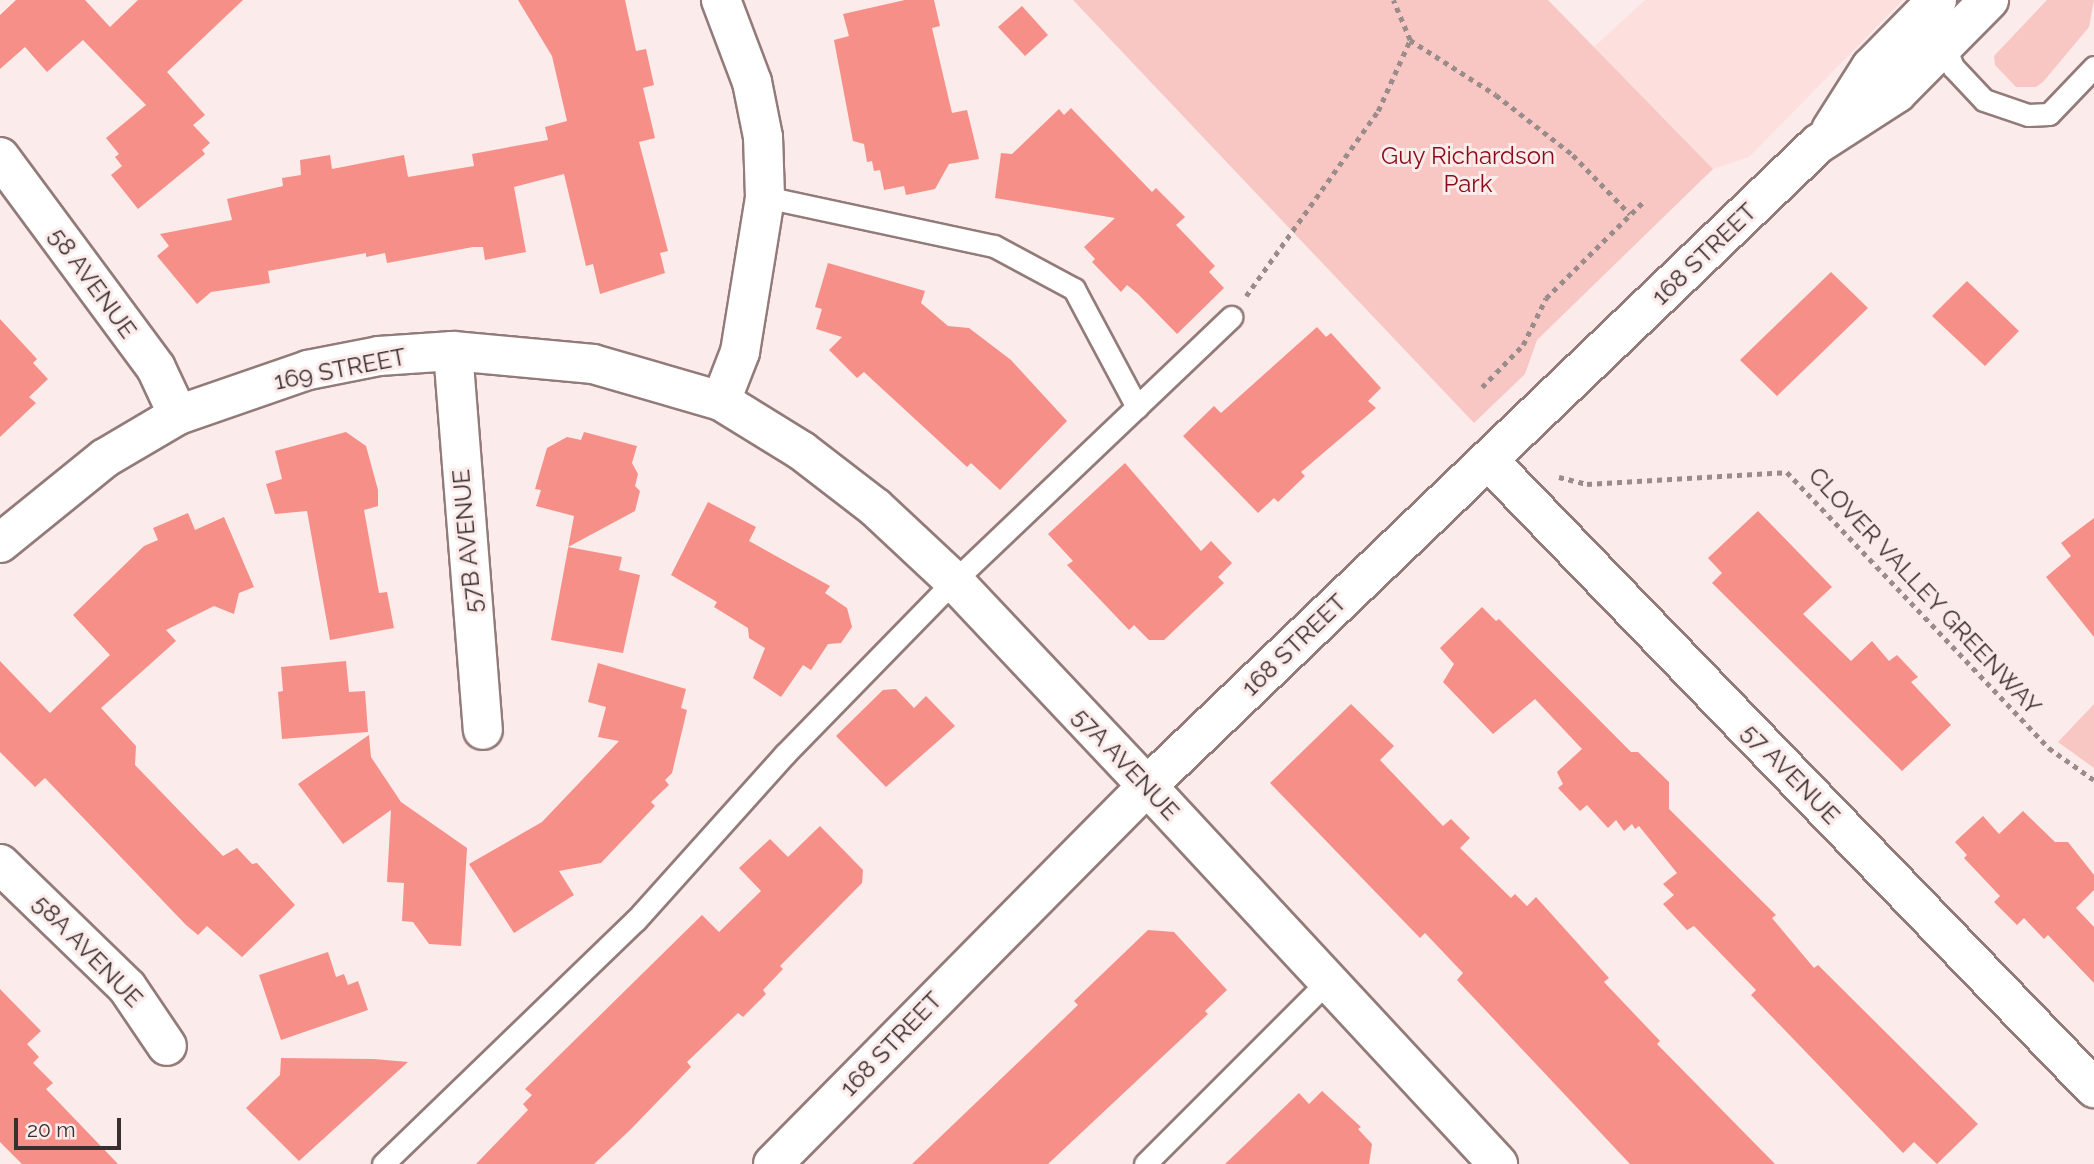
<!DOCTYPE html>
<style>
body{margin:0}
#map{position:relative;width:2094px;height:1164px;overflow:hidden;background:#fbebea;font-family:Raleway,sans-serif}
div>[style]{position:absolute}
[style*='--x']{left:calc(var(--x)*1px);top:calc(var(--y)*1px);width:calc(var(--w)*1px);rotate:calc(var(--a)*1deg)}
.built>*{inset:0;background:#fde0de}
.green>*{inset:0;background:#f8c7c3}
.building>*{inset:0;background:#f68f88}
.path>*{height:4.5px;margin-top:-2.25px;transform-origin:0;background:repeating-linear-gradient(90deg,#998c8b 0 5px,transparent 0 10px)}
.roads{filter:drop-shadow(2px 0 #927b79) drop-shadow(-2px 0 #927b79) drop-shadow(0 2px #927b79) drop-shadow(0 -2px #927b79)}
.service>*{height:21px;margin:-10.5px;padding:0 10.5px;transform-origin:10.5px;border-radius:10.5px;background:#fff}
.minor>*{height:38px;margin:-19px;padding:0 19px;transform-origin:19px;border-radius:19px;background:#fff}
.tertiary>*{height:38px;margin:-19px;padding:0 19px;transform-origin:19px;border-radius:19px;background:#fff}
.secondary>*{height:38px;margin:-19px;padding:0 19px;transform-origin:19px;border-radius:19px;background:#fff}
span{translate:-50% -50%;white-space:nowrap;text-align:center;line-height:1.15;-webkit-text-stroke:6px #fbebea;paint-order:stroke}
.park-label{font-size:24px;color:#8a0b18}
.street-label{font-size:24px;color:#392f2e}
.scale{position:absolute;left:14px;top:1118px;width:107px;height:32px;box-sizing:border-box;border:4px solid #392f2e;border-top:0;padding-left:9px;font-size:21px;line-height:24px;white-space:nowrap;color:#392f2e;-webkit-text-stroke:5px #fbebea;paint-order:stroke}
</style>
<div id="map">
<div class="built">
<i style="clip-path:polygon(1645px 0,1903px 0,1749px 157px,1713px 169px,1594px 47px)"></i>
</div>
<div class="green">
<i style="clip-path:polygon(1073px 0,1548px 0,1713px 169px,1537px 340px,1525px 374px,1474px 423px)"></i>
<i style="clip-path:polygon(2047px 0,2094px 0,2089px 27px,2043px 82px,2036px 87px,2016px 87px,1995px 65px,1994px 56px)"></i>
<i style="clip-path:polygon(2094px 704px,2094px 768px,2058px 742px)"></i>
</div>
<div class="building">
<i style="clip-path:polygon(16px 0,85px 0,110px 27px,138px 0,243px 0,167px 72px,205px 115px,193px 125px,210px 143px,202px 150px,205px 154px,138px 209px,111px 175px,122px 166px,115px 157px,119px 154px,106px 138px,146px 105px,83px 40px,47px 72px,25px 47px,0 69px,0 15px)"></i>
<i style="clip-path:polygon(518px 0,625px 0,636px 51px,646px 49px,654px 85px,643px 88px,655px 138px,639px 142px,668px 251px,660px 253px,665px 273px,600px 294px,593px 264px,586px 266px,564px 174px,514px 187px,526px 252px,485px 260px,483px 247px,473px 247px,387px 263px,385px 253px,366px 257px,366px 253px,268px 271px,270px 283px,211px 292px,197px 304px,157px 256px,169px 246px,160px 234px,232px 220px,227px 199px,283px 186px,282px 178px,301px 175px,300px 160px,330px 155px,332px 169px,404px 155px,408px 177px,474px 166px,472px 154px,548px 140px,545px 127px,567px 121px,552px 56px)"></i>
<i style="clip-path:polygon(905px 0,934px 0,940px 26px,932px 28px,952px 113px,967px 110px,979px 159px,949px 164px,935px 189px,906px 195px,904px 186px,884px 190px,880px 170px,874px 171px,872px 161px,867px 162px,864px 144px,853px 141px,834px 40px,849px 36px,843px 14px)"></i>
<i style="clip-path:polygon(1022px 6px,1048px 35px,1025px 56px,998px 27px)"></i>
<i style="clip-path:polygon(1071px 108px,1152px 192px,1156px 188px,1185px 217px,1176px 225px,1215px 266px,1209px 272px,1224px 288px,1177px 334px,1138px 294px,1127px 285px,1121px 292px,1092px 262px,1095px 259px,1084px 247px,1115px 218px,995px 198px,1001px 153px,1012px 154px,1059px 109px,1064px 115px)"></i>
<i style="clip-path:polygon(828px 263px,925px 291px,921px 303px,948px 326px,969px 328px,1011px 360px,1067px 421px,1000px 490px,971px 463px,967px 467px,864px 372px,857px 378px,829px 350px,842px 337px,816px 329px,822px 309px,815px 307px)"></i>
<i style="clip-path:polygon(1831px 272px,1868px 308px,1777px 396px,1740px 360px)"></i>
<i style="clip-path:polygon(1967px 281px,2019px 331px,1985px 366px,1932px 316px)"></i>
<i style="clip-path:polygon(0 319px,37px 359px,33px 363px,48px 379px,29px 397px,36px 403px,0 437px)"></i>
<i style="clip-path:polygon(1317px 327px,1326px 337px,1331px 333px,1381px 388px,1368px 401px,1376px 408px,1301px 472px,1305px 476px,1278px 502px,1274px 498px,1258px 513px,1183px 436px,1214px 406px,1221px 413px)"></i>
<i style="clip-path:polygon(346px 432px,366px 446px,378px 490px,378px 506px,364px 510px,379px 593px,387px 592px,394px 628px,330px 640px,307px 511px,275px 514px,266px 484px,282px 479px,275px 451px)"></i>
<i style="clip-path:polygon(584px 432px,637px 446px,632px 463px,638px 474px,635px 486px,640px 491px,635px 511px,568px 547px,622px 557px,619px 570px,640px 575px,623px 653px,551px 640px,574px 516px,536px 506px,541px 490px,535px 489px,547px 448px,567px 437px,581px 440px)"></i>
<i style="clip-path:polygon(1125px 463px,1201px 551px,1211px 541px,1232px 563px,1218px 577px,1224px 583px,1164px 640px,1149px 640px,1134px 625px,1129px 630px,1067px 565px,1073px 561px,1048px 534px)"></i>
<i style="clip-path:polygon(708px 502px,756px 527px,749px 541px,830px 586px,825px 593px,847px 608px,852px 627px,841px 643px,828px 644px,811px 670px,803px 665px,781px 697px,753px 678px,765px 648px,749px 638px,748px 628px,714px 607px,717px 602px,671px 575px)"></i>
<i style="clip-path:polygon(1758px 511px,1832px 587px,1803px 614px,1851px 661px,1872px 641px,1889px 661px,1897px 655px,1918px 677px,1911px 682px,1951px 725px,1902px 771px,1712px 583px,1722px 573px,1708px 558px)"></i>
<i style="clip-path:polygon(188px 513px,195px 530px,224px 517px,254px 587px,239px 593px,234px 614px,214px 606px,166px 630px,176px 641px,101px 708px,136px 746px,135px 765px,223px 856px,237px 848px,252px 864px,257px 863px,295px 905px,242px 957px,207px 926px,198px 935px,186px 925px,45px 778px,35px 787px,0 752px,0 661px,50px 713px,110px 655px,73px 615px,144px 546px,158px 540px,153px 528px)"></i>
<i style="clip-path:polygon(2094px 518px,2094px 637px,2046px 577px,2071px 556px,2061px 543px)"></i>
<i style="clip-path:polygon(1482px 607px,1496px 621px,1499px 619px,1631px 752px,1638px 752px,1669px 782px,1669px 809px,1776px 915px,1772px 918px,1814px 968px,1818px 965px,1978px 1124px,1937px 1164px,1914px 1142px,1903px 1153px,1751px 995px,1756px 990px,1694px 926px,1687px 930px,1663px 904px,1674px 895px,1663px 884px,1677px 873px,1639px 826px,1635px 829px,1632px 824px,1624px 831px,1616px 820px,1608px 828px,1587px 805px,1580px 811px,1558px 788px,1563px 784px,1557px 772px,1582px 749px,1535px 699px,1493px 734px,1443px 682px,1454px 664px,1440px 648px)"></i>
<i style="clip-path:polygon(346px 661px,349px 692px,365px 691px,368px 732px,282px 739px,278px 692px,283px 691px,281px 667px)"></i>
<i style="clip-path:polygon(598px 663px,686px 689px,681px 708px,687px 710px,672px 773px,665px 780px,669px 785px,651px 802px,655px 806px,601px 863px,559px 871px,574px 895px,514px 933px,469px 864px,542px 822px,619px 741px,598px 737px,606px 707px,588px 702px)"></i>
<i style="clip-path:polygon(896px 689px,914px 708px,926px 696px,955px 726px,886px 787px,836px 736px,883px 690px)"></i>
<i style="clip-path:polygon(1351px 704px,1394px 746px,1380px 760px,1443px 826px,1451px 819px,1470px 838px,1460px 848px,1511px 898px,1515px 894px,1527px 906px,1536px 897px,1609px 978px,1604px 982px,1660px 1041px,1657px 1044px,1775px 1164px,1630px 1164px,1457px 980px,1463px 973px,1425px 933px,1420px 938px,1270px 783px)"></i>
<i style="clip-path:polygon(369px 735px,371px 757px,401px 802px,467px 848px,461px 946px,429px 944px,413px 922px,402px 921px,404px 883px,387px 882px,391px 810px,343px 844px,298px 784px)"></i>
<i style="clip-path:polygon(2023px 811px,2055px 842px,2068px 842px,2094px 875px,2094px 890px,2076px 908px,2094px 927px,2094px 983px,2048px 935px,2044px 939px,2024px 918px,2017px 925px,1994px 902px,2000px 896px,1964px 858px,1967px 855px,1955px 842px,1983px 816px,1999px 834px)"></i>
<i style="clip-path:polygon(820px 826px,863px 870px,862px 883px,780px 966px,783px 969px,763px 990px,766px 994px,743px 1017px,738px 1013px,687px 1062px,691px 1067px,630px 1130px,594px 1164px,476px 1164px,528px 1110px,523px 1104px,532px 1095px,525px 1089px,702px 915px,719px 932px,761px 891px,739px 868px,770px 839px,788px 857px)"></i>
<i style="clip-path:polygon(1148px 930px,1174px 932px,1227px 990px,1205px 1011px,1208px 1014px,1048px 1164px,912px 1164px,1078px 1005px,1074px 1001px)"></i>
<i style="clip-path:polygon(328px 952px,336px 977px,344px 974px,348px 985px,358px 981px,368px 1010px,281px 1040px,259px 975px)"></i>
<i style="clip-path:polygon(0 989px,41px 1031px,27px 1044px,39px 1057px,33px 1063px,53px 1083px,46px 1089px,118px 1164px,22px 1164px,0 1142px)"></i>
<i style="clip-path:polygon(281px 1058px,374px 1059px,408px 1062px,299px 1161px,246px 1108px,280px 1075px)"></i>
<i style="clip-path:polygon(1322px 1091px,1361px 1127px,1358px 1129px,1372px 1144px,1369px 1164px,1225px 1164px,1299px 1093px,1309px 1104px)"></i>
</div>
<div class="path">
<i style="--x:1410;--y:40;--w:102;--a:32.6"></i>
<i style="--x:1496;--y:95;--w:98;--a:37.9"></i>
<i style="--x:1573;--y:155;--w:82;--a:46"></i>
<i style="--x:1246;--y:296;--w:227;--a:-54.5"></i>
<i style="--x:1378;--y:111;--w:78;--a:-65.7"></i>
<i style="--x:1410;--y:40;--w:43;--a:-113"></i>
<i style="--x:1482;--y:387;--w:59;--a:-45.7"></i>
<i style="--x:1523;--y:345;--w:52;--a:-63.9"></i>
<i style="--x:1546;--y:298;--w:138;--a:-44.7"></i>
<i style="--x:1559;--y:477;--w:29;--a:14"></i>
<i style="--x:1587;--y:484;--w:200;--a:-3.4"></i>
<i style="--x:1787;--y:472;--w:381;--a:46.5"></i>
<i style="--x:2049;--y:748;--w:55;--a:35.4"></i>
</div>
<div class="roads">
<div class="service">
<i style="--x:1943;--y:40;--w:29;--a:70"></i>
<i style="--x:1953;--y:67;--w:45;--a:46.8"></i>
<i style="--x:1984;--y:100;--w:46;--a:18.8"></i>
<i style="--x:2028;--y:115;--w:21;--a:-3"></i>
<i style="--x:2049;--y:114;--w:65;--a:-46.2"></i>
<i style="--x:765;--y:197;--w:234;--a:12.1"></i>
<i style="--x:994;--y:246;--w:91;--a:28.3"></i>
<i style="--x:1074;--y:289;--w:134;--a:61.9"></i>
<i style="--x:383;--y:1164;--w:351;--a:-44"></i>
<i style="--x:636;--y:920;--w:223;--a:-48.1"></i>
<i style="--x:785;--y:754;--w:242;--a:-45.7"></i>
<i style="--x:954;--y:581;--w:383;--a:-43.6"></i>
<i style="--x:1145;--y:1164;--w:259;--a:-45"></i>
</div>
<div class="minor">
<i style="--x:0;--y:157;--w:262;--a:53.5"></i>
<i style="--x:156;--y:368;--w:52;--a:64.9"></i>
<i style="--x:453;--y:351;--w:380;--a:85.5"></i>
<i style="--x:721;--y:401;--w:53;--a:-68.8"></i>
<i style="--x:740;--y:352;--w:157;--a:-80.8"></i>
<i style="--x:765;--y:197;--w:60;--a:-91.9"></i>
<i style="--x:763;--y:137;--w:56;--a:-101.3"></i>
<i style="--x:752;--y:82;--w:88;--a:-110.7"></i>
<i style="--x:1488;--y:460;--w:873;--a:46.02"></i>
<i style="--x:0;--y:543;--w:135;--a:-39"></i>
<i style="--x:105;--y:458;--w:85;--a:-30.5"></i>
<i style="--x:178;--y:415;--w:138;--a:-19.1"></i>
<i style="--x:308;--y:370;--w:72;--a:-11.2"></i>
<i style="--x:379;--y:356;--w:74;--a:-3.9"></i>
<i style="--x:453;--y:351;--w:141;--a:5.3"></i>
<i style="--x:593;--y:364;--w:133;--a:16.1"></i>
<i style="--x:721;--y:401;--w:95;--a:31.7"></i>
<i style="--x:802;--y:451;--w:93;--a:37.6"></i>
<i style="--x:876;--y:508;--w:107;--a:43.1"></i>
<i style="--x:954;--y:581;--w:282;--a:46.7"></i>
<i style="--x:0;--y:864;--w:177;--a:44.1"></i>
<i style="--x:127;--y:987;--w:71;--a:55.9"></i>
</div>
<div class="tertiary">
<i style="--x:1147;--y:786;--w:516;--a:47.12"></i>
</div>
<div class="secondary">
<i style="--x:1831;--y:130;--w:75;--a:-57.6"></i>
<i style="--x:1871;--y:67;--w:94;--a:-45.4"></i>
<i style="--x:773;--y:1164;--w:532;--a:-45.3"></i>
<i style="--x:1147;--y:786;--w:929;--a:-43.73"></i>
<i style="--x:1818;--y:144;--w:94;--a:-32.8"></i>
<i style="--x:1897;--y:93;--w:131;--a:-45.3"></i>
</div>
</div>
<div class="park-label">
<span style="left:1468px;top:170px">Guy Richardson<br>Park</span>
</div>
<div class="street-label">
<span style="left:1704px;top:254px;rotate:-44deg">168 STREET</span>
<span style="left:93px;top:283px;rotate:54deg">58 AVENUE</span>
<span style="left:340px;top:369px;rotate:-11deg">169 STREET</span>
<span style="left:467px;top:541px;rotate:-95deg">57B AVENUE</span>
<span style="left:1925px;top:591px;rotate:47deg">CLOVER VALLEY GREENWAY</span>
<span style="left:1294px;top:645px;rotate:-44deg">168 STREET</span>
<span style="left:1126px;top:764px;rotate:47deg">57A AVENUE</span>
<span style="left:1791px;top:774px;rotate:46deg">57 AVENUE</span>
<span style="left:88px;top:951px;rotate:46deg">58A AVENUE</span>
<span style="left:891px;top:1044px;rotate:-46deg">168 STREET</span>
</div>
<div class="scale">20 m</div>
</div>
